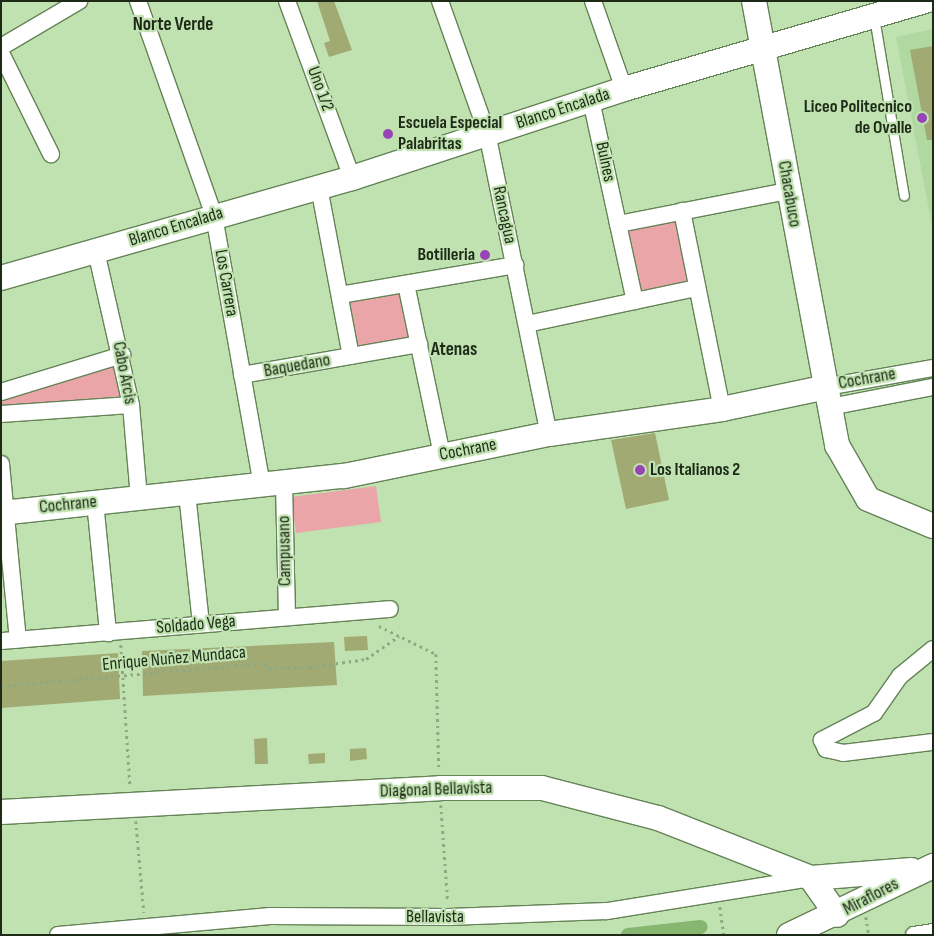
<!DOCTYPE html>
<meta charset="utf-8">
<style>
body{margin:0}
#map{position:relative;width:934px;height:936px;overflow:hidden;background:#c0e2b1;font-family:"Sofia Sans Condensed",sans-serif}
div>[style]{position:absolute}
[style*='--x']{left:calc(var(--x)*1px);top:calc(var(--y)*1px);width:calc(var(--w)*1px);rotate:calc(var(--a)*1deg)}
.built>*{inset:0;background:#b2d8a1}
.green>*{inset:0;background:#e9a5a8}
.canal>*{height:14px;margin:-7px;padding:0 7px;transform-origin:7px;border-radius:7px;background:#86b66f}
.building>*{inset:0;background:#a1aa73}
.path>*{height:2.5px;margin-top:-1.25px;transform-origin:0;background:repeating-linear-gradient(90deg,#8da981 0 2.5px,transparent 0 6.5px)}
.roads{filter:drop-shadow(1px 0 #648356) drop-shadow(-1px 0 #648356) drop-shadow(0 1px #648356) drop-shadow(0 -1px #648356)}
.lane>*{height:9px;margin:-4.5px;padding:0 4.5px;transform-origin:4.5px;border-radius:4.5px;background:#fff}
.street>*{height:16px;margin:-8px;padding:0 8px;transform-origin:8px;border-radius:8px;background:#fff}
.secondary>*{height:24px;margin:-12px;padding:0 12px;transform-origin:12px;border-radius:12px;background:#fff}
.dots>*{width:14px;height:14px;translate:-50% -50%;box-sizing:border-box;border:2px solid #c0e2b1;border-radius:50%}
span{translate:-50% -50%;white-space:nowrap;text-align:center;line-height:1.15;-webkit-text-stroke:4.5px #c0e2b1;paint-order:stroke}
.street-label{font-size:18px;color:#1d2a17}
.poi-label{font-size:18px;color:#1d2a17;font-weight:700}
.right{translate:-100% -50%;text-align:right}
.left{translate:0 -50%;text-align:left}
.neighbourhood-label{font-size:19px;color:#1d2a17;font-weight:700}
.frame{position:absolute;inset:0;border:2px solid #1d2a17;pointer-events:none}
</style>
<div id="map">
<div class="built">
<i style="clip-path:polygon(933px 29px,933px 231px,896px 37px)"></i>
</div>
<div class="green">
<i style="clip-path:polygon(678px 218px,690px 287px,640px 296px,627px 227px)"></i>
<i style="clip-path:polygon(403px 289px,413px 341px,359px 351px,349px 299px)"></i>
<i style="clip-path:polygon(115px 365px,122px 396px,1px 408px,1px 397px)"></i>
<i style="clip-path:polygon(376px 486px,381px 522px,296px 533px,291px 497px)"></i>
</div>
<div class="canal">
<i style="--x:628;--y:935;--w:73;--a:-6.3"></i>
</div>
<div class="building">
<i style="clip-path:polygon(317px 1px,334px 1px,352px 50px,329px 57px,324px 43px,330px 41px)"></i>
<i style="clip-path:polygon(933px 46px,933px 140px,927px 140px,910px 50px)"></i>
<i style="clip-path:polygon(655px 433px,669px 500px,626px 509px,611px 440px)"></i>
<i style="clip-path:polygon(367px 636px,368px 650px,345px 651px,344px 637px)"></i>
<i style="clip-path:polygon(334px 642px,337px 685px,143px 696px,142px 651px)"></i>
<i style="clip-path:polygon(118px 653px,120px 699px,1px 708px,1px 661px)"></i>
<i style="clip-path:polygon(267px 738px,268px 764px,255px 764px,254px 739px)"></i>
<i style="clip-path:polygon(366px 748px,367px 759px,350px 761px,350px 749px)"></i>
<i style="clip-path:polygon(325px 753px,325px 763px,309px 764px,308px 754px)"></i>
</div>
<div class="path">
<i style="--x:379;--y:626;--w:64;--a:26.2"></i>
<i style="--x:436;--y:654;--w:116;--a:88.5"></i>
<i style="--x:121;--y:645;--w:141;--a:86.3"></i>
<i style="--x:1;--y:686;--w:264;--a:-5"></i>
<i style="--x:264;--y:663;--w:6;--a:51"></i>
<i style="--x:268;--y:668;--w:42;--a:-1.4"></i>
<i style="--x:310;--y:667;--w:57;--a:-8.1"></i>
<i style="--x:366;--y:659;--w:40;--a:-34.9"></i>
<i style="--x:441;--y:805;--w:97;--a:85.9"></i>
<i style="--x:136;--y:821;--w:92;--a:85"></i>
<i style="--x:720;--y:907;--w:28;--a:82"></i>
<i style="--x:866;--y:917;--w:18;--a:81"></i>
</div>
<div class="roads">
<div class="lane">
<i style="--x:874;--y:17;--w:181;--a:80.5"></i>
</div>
<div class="street">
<i style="--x:138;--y:1;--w:228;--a:70.5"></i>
<i style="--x:214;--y:216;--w:274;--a:79.9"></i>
<i style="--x:287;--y:1;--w:189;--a:69.8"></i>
<i style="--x:440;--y:1;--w:140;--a:70.4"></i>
<i style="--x:487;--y:133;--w:307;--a:78.4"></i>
<i style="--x:593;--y:1;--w:93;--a:70.6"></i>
<i style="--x:1;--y:47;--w:91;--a:-30.5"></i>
<i style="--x:1;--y:53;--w:113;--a:63.7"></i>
<i style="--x:591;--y:100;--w:206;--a:77.7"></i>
<i style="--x:319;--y:187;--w:172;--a:79.3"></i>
<i style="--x:682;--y:211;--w:202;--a:78.6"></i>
<i style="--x:618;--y:224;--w:173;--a:-11"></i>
<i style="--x:96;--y:251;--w:158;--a:77.2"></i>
<i style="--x:131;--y:405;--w:93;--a:85.1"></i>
<i style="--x:406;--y:284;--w:175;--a:78.1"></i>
<i style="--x:340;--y:295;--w:178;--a:-9.7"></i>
<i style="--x:527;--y:324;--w:173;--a:-12"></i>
<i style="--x:242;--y:375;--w:180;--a:-9.9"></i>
<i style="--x:826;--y:387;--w:109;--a:-10.1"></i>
<i style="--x:1;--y:392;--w:127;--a:-17"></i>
<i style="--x:830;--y:407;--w:105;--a:-11"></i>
<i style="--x:1;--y:414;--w:130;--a:-4"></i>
<i style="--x:1;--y:464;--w:176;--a:84.5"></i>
<i style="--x:284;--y:484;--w:133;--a:88.7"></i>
<i style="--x:187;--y:493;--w:132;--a:83.9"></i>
<i style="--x:95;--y:502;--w:132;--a:84.3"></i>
<i style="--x:1;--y:641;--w:390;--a:-4.7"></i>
<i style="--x:933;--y:649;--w:43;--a:140.7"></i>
<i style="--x:900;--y:676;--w:45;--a:125.1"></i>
<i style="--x:874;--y:713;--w:59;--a:152.6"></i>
<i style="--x:822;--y:740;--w:10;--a:66"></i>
<i style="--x:826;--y:749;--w:17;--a:13"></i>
<i style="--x:843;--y:753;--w:91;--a:-7"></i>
<i style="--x:58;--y:935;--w:213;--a:-5.1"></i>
<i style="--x:270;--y:916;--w:179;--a:0.3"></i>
<i style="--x:449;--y:917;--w:158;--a:-2.2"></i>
<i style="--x:607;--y:911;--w:206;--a:-9.2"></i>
<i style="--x:914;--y:935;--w:19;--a:-9"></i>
</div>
<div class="secondary">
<i style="--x:754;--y:1;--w:452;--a:79.4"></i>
<i style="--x:837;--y:445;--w:62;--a:60.1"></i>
<i style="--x:868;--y:499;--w:70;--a:22.6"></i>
<i style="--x:1;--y:278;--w:365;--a:-15.9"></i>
<i style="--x:352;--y:178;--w:286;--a:-18.1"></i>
<i style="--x:624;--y:89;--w:314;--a:-16.3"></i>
<i style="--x:1;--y:513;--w:345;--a:-6.2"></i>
<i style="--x:344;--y:476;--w:209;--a:-11.6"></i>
<i style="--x:549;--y:434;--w:175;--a:-8.2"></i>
<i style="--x:722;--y:409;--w:106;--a:-11.9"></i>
<i style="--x:1;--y:812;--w:440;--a:-3.1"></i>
<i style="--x:440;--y:788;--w:102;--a:0"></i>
<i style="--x:542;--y:788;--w:120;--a:14.5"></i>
<i style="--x:658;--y:818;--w:164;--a:21.4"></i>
<i style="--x:811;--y:878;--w:45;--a:54.9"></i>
<i style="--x:811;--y:878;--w:101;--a:-4.5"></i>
<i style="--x:789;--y:935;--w:160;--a:-25.6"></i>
</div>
</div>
<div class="dots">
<i style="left:922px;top:118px;background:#9745b4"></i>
<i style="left:388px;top:134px;background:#9745b4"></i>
<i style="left:485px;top:255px;background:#9745b4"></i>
<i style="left:640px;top:470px;background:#9745b4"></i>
</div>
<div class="street-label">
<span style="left:320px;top:89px;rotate:70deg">Uno 1/2</span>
<span style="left:563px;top:109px;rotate:-18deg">Blanco Encalada</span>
<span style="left:605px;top:162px;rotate:78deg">Bulnes</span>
<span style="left:789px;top:194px;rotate:80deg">Chacabuco</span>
<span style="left:504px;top:215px;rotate:78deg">Rancagua</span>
<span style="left:176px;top:227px;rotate:-17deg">Blanco Encalada</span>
<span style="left:226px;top:283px;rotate:80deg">Los Carrera</span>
<span style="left:297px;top:366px;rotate:-10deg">Baquedano</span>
<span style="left:124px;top:373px;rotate:79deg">Cabo Arcis</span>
<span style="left:867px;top:379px;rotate:-10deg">Cochrane</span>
<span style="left:468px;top:450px;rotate:-11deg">Cochrane</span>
<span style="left:68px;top:505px;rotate:-6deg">Cochrane</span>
<span style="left:285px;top:551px;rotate:-91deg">Campusano</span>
<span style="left:196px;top:625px;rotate:-5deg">Soldado Vega</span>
<span style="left:174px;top:659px;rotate:-5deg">Enrique Nuñez Mundaca</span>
<span style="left:436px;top:790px;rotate:-2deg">Diagonal Bellavista</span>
<span style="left:871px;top:897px;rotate:-28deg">Miraflores</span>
<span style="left:435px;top:917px">Bellavista</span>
</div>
<div class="poi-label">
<span class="right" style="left:912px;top:118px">Liceo Politecnico<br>de Ovalle</span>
<span class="left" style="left:398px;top:134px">Escuela Especial<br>Palabritas</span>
<span class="right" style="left:475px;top:255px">Botilleria</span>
<span class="left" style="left:650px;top:470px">Los Italianos 2</span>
</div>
<div class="neighbourhood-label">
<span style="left:173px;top:25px">Norte Verde</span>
<span style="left:454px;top:350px">Atenas</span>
</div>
<div class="frame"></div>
</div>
